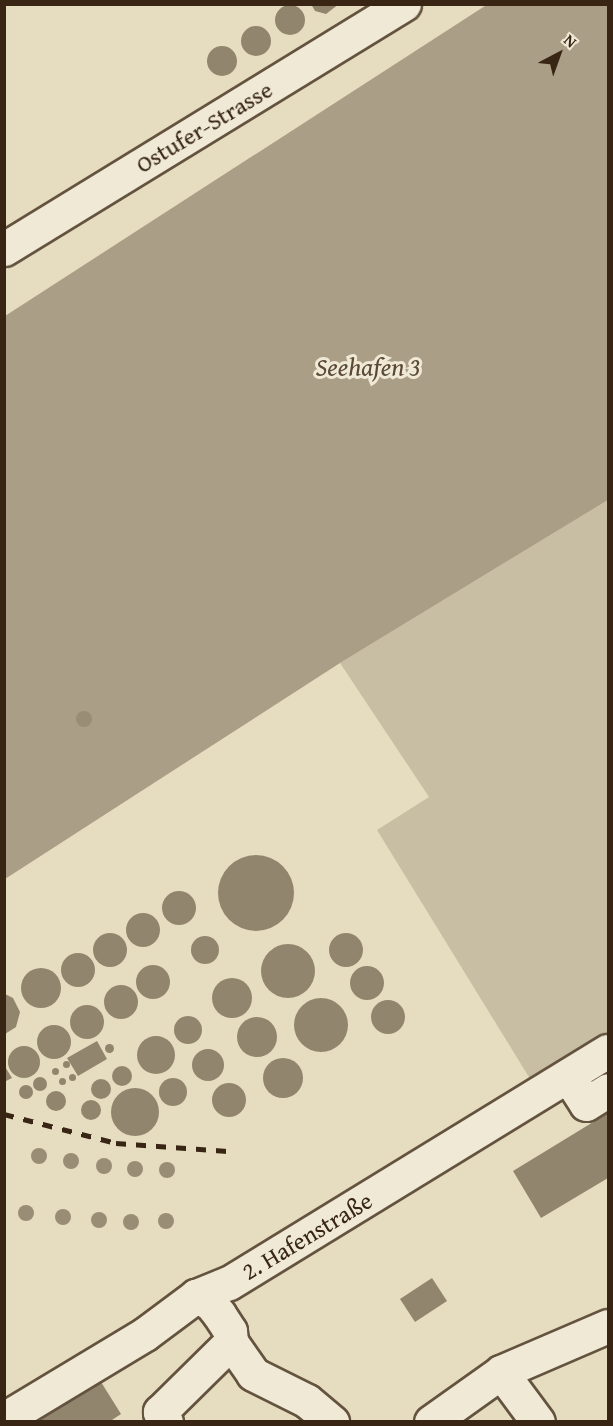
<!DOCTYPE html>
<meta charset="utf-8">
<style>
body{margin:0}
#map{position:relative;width:613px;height:1426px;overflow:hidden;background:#e6ddc0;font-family:"Gentium Book Plus",serif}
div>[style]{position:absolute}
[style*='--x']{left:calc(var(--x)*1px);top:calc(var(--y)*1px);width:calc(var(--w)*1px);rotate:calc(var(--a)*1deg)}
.green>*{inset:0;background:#c8bea3}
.water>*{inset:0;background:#ab9e86}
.building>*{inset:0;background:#92856d}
.round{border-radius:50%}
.roads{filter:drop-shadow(2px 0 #64533f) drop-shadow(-2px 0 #64533f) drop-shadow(0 2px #64533f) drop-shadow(0 -2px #64533f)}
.minor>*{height:33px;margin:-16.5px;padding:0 16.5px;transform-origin:16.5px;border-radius:16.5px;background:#efe9d6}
.rail>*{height:4.5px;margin-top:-2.25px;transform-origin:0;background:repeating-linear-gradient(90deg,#382514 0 10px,transparent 0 20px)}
.trees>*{width:16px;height:16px;margin:-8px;border-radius:50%;background:#9a8d75}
span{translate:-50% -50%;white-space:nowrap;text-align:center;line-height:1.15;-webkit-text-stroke:6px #efe9d6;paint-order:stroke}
.street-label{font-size:24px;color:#382514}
.water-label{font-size:26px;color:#5a4936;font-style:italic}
.frame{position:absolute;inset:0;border:6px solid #382514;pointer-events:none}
.north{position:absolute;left:529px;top:24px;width:60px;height:60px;-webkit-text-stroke:4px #efe9d6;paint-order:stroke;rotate:41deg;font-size:16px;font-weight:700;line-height:24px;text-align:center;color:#382514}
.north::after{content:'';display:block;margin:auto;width:21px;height:27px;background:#382514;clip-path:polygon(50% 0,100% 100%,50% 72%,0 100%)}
</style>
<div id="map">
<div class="green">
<i style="clip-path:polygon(608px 500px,608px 1039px,535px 1087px,377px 830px,429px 797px,340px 663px)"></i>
</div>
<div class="water">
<i style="clip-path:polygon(488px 4px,608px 5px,608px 500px,340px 663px,5px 879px,5px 316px)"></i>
</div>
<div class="building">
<i style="clip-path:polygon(311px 4px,339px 4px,326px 14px,315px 11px)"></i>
<i class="round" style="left:275px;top:5px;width:30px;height:30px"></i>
<i class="round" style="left:241px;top:26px;width:30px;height:30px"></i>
<i class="round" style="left:207px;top:46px;width:30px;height:30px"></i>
<i class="round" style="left:218px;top:855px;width:76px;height:76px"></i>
<i class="round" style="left:162px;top:891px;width:34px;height:34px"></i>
<i class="round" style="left:126px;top:913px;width:34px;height:34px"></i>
<i class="round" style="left:329px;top:933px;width:34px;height:34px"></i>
<i class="round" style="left:93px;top:933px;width:34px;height:34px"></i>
<i class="round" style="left:191px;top:936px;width:28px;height:28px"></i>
<i class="round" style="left:261px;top:944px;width:54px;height:54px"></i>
<i class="round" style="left:61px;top:953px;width:34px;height:34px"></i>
<i class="round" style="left:136px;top:965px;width:34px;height:34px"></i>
<i class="round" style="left:350px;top:966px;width:34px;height:34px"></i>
<i class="round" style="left:21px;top:968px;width:40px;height:40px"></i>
<i class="round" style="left:212px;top:978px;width:40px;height:40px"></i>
<i class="round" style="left:104px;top:985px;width:34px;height:34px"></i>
<i style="clip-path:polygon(5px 994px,13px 998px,20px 1012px,16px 1027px,5px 1034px)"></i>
<i class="round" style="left:294px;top:998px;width:54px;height:54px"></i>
<i class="round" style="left:371px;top:1000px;width:34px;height:34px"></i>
<i class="round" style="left:70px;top:1005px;width:34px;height:34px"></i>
<i class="round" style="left:174px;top:1016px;width:28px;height:28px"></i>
<i class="round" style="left:237px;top:1017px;width:40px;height:40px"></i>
<i class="round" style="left:37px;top:1025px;width:34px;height:34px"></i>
<i class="round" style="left:137px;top:1036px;width:38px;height:38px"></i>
<i style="clip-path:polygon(97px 1041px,107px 1059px,78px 1076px,67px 1058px)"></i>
<i class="round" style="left:104.5px;top:1043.5px;width:9px;height:9px"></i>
<i class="round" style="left:8px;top:1046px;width:32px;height:32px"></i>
<i class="round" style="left:192px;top:1049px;width:32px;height:32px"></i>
<i class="round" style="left:263px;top:1058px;width:40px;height:40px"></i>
<i class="round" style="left:62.5px;top:1060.5px;width:7px;height:7px"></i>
<i style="clip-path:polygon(4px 1065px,12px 1078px,4px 1082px)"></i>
<i class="round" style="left:112px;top:1066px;width:20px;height:20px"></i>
<i class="round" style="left:51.5px;top:1067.5px;width:7px;height:7px"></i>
<i class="round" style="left:68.5px;top:1073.5px;width:7px;height:7px"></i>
<i class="round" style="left:33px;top:1077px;width:14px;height:14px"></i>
<i class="round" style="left:58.5px;top:1077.5px;width:7px;height:7px"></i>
<i class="round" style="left:159px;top:1078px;width:28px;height:28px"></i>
<i class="round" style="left:91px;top:1079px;width:20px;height:20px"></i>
<i class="round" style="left:212px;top:1083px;width:34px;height:34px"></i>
<i class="round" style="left:19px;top:1085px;width:14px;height:14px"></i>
<i class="round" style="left:111px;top:1088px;width:48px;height:48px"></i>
<i class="round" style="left:46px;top:1091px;width:20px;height:20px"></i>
<i class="round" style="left:81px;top:1100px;width:20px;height:20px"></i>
<i style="clip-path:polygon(608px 1113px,608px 1178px,541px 1218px,513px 1171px)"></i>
<i style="clip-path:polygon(432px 1278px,447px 1301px,415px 1322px,400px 1299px)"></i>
<i style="clip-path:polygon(101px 1382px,121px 1414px,109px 1422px,36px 1422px)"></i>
</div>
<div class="roads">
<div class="minor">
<i style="--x:4;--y:249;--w:469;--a:-31.5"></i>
<i style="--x:568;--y:1076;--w:33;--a:57"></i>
<i style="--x:586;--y:1104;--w:26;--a:-32"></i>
<i style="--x:231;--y:1342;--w:39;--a:55"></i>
<i style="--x:253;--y:1374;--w:60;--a:26.6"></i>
<i style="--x:307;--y:1401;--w:33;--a:40"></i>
<i style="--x:501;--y:1372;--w:62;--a:53.5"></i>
<i style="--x:4;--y:1419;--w:165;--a:-31.1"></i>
<i style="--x:145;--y:1334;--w:64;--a:-36.7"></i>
<i style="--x:196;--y:1296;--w:35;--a:-22"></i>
<i style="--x:229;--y:1283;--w:444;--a:-31.5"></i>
<i style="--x:166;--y:1422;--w:12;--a:-121"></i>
<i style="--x:160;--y:1412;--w:100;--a:-44.6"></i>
<i style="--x:231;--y:1342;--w:11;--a:-95"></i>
<i style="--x:230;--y:1331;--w:20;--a:-123"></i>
<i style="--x:219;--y:1314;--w:14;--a:-129"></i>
<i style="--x:210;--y:1303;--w:16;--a:-153"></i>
<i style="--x:431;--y:1422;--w:86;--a:-35.5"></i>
<i style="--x:501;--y:1372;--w:116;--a:-23.3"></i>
</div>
</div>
<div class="rail">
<i style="--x:4;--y:1114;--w:116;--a:14.5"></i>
<i style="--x:116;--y:1143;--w:112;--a:4.1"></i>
</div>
<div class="trees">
<i style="left:84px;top:719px"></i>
<i style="left:39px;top:1156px"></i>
<i style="left:71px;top:1161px"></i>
<i style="left:104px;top:1166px"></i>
<i style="left:135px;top:1169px"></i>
<i style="left:167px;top:1170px"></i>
<i style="left:26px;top:1213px"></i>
<i style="left:63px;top:1217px"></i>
<i style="left:99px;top:1220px"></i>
<i style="left:166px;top:1221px"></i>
<i style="left:131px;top:1222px"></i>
</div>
<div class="street-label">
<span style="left:204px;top:127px;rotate:-31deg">Ostufer-Strasse</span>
<span style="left:307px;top:1236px;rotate:-31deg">2. Hafenstraße</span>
</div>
<div class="water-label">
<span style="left:368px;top:367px">Seehafen 3</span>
</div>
<div class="frame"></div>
<div class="north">N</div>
</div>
